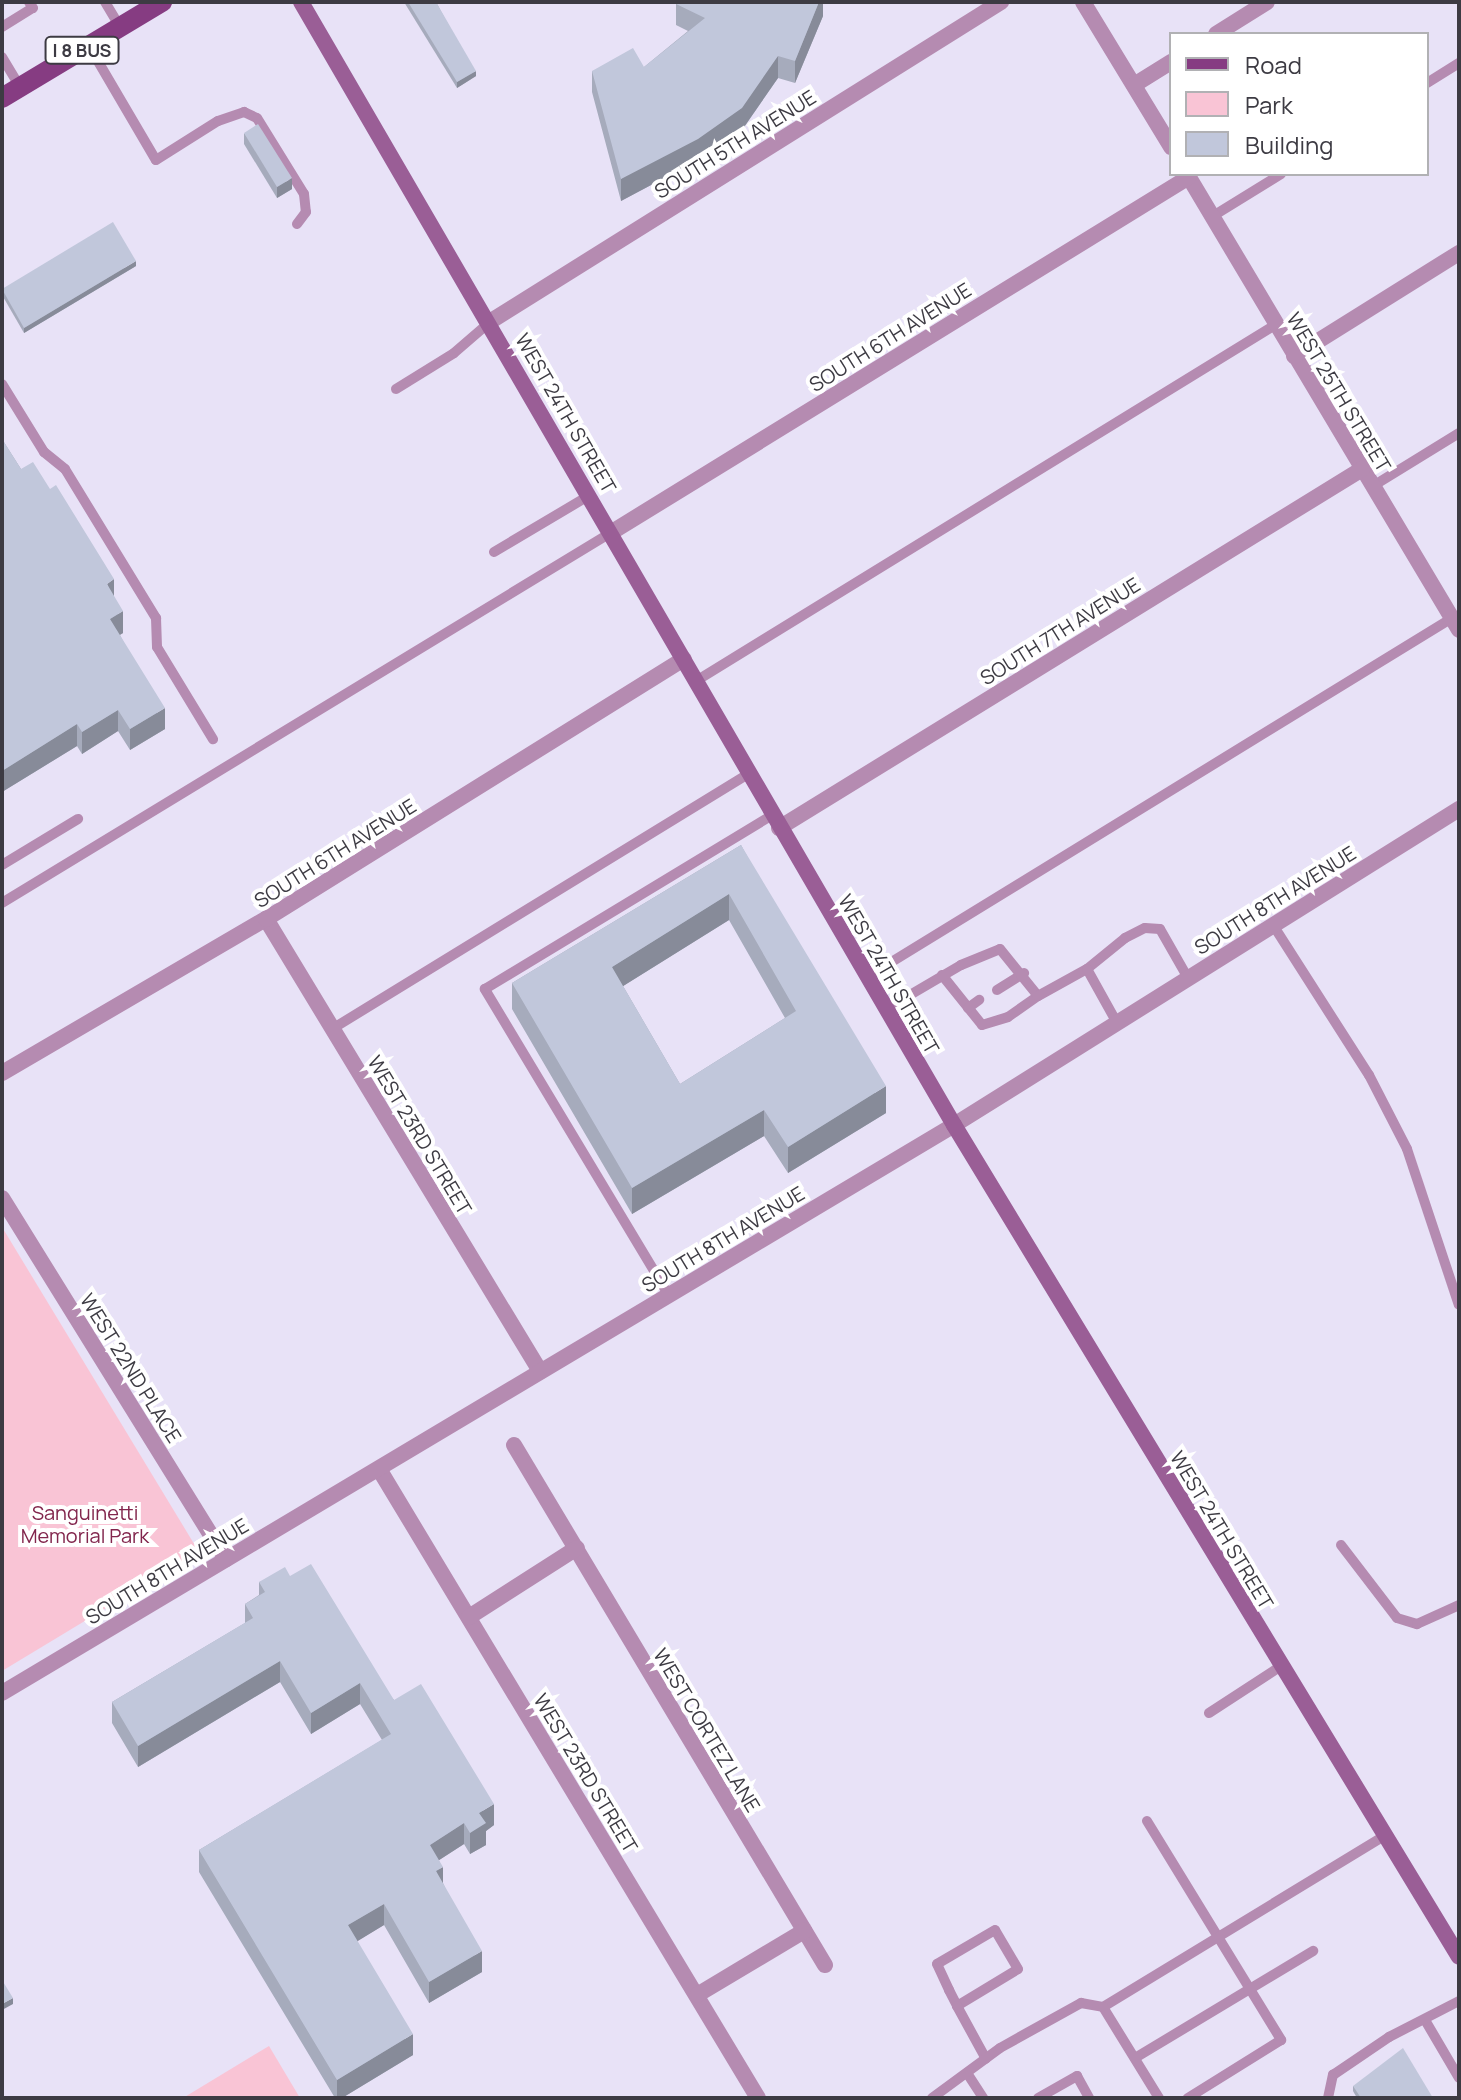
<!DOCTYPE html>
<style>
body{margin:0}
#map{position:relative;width:1461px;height:2100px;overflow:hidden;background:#e8e2f7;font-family:Manrope,sans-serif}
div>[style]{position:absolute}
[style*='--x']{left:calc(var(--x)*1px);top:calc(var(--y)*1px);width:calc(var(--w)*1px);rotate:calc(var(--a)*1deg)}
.green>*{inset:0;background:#f9c4d5}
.service>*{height:10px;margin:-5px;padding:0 5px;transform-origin:5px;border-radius:5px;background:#b58bb1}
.minor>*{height:16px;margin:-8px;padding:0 8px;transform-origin:8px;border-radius:8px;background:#b58bb1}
.tertiary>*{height:16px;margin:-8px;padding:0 8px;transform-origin:8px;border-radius:8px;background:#b58bb1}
.secondary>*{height:16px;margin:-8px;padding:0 8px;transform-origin:8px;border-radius:8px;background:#9a5e96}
.primary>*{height:20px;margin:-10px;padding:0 10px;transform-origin:10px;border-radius:10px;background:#863c82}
.wall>*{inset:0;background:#a6abbc}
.shaded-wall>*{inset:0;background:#878b99}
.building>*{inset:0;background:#c1c7db}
span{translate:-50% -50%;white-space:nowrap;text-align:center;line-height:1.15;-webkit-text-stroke:8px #fff;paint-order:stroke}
.shield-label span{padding:2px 6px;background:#fff;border:2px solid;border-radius:6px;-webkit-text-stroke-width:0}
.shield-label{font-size:18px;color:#3d3b43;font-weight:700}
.street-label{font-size:20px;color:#3d3b43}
.park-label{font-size:20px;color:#82264d}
.frame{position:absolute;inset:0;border:4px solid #3d3b43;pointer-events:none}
.legend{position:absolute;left:1169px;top:32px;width:260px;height:144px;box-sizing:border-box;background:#fff;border:2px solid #b1b1b4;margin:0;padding:10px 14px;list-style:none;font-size:24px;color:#3d3b43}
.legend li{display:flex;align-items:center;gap:16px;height:40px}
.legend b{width:40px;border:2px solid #b1b1b4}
</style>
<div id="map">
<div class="green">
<i style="clip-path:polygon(2px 1227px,199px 1552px,2px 1671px)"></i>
<i style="clip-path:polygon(269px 2046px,300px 2098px,183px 2098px)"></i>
</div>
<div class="service">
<i style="--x:105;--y:2;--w:29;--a:59"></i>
<i style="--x:2;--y:27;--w:36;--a:-32"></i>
<i style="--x:33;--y:8;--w:7;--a:-124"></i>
<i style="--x:89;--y:46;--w:132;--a:59.6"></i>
<i style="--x:156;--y:160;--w:73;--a:-32.2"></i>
<i style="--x:218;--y:121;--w:28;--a:-19"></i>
<i style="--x:244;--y:112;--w:14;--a:25"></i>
<i style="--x:257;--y:118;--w:89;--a:58.3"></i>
<i style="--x:304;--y:194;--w:18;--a:84"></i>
<i style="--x:306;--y:212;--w:15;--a:127"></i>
<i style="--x:2;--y:57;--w:35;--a:59"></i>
<i style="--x:1427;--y:83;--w:38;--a:-32"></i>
<i style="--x:1213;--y:216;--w:80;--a:-31.7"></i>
<i style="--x:2;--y:384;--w:80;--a:58.3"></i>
<i style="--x:44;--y:452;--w:27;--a:39"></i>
<i style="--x:65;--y:469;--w:175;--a:58.6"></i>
<i style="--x:156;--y:618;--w:29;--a:88"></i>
<i style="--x:157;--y:647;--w:108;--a:58.7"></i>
<i style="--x:396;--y:389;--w:68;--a:-31.8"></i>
<i style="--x:454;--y:353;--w:49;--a:-40.9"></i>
<i style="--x:1373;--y:486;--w:101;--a:-31.6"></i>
<i style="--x:494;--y:552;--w:112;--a:-30.7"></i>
<i style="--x:696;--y:681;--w:680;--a:-31.59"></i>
<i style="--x:2;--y:865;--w:89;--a:-31.2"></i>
<i style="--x:2;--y:903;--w:714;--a:-31.31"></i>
<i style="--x:1273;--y:925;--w:178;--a:57.4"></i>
<i style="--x:1369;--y:1075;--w:83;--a:62.8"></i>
<i style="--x:1407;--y:1149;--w:164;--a:71.6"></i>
<i style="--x:1087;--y:969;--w:49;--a:-39.2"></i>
<i style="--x:1125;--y:938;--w:22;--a:-27"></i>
<i style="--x:1145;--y:928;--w:15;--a:4"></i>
<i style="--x:1160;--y:929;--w:56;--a:60.3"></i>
<i style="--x:942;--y:975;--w:64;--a:51.3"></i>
<i style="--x:982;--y:1025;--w:27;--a:-17"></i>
<i style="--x:1008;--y:1017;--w:37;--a:-35"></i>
<i style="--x:867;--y:977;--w:686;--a:-31.54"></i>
<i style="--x:997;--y:990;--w:32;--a:-32"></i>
<i style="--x:968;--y:1008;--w:14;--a:-36"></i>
<i style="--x:886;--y:1009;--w:87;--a:-30.4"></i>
<i style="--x:961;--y:965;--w:42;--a:-22.3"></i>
<i style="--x:1000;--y:949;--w:60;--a:51"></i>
<i style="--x:1038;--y:996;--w:56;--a:-28.9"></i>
<i style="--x:1087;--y:969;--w:62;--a:60.9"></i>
<i style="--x:332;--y:1029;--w:489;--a:-31.5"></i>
<i style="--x:668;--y:1294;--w:356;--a:-121"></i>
<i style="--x:485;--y:989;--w:336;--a:-31.2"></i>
<i style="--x:1341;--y:1545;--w:92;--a:52.5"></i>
<i style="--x:1397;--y:1618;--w:21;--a:17"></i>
<i style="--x:1417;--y:1624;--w:46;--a:-24.3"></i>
<i style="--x:1209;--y:1713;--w:86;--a:-33.1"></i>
<i style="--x:1147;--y:1821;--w:257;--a:58.5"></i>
<i style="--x:1281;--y:2040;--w:110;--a:148.1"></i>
<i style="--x:957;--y:2006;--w:71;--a:-31.2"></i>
<i style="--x:1018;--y:1969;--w:45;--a:-120.5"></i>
<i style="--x:995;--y:1930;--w:67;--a:149.6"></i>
<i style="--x:937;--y:1964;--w:29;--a:65"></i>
<i style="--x:949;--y:1990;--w:18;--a:63"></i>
<i style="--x:957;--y:2006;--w:60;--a:61.3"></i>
<i style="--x:1103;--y:2007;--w:329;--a:-31.3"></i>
<i style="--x:1425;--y:2020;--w:67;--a:59.6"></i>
<i style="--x:1135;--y:2058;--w:208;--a:-31"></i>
<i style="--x:967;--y:2073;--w:30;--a:57"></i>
<i style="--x:932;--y:2098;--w:84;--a:-36.3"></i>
<i style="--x:1000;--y:2048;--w:93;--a:-29.1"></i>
<i style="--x:1081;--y:2003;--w:22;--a:10"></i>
<i style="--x:1103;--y:2007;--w:107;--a:58.4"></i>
<i style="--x:1038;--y:2098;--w:45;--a:-29.4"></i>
<i style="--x:1077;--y:2076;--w:25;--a:61"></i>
<i style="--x:1328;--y:2098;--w:24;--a:-78"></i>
<i style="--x:1333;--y:2075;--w:68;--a:-34.2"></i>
<i style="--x:1389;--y:2037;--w:79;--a:-27.2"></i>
</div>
<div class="minor">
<i style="--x:1083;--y:2;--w:170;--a:58.7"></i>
<i style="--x:1216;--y:34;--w:60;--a:-32.1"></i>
<i style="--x:1134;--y:85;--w:44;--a:-31.9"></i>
<i style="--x:1187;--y:174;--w:531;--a:59.18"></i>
<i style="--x:491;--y:321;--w:602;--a:-32.03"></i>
<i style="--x:1294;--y:356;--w:195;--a:-32"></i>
<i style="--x:612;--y:532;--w:677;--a:-31.6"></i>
<i style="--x:779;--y:828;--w:685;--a:-31.62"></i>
<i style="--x:266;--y:919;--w:529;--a:58.78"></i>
<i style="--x:2;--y:1073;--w:306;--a:-30.3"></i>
<i style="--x:266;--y:919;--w:492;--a:-31.9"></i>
<i style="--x:2;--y:1198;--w:425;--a:58.2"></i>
<i style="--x:514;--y:1445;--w:606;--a:59.12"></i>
<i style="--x:379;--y:1469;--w:734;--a:58.93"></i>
<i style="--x:469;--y:1617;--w:128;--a:-32.6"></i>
<i style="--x:697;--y:1995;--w:125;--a:-30.9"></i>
</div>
<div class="tertiary">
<i style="--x:2;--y:1693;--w:1109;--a:-30.82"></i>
<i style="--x:954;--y:1125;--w:596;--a:-32.04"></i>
</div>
<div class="secondary">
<i style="--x:301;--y:2;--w:1299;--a:59.82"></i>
<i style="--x:954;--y:1125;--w:973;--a:58.74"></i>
</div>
<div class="primary">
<i style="--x:2;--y:98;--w:187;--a:-31"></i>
</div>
<div class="wall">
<i style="clip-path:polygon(404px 2px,436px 2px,476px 76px,457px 88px)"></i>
<i style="clip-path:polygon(823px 2px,823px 16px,795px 83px,778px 78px,742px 130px,698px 160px,621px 201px,592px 92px,592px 71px,644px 67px,688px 31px,676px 25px,676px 4px)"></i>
<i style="clip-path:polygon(244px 133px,292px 189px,277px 198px,244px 144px)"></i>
<i style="clip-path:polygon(136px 266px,24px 333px,2px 295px,2px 289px)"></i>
<i style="clip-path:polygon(2px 439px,21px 469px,114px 597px,123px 633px,120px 635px,165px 729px,130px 750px,118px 731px,82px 754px,77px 746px,2px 792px)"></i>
<i style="clip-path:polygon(evenodd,741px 845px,886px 1113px,788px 1173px,764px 1136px,632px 1214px,512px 1009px,512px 983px,741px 845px,729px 920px,785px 1018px,680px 1084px,623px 986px,729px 920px)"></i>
<i style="clip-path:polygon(290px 1576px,394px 1700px,494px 1825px,486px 1831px,486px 1845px,470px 1854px,464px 1844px,439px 1860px,443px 1883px,482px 1972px,429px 2003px,384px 1925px,357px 1941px,413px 2055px,342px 2098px,335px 2098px,199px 1872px,199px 1850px,382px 1740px,360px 1704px,311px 1734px,280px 1682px,138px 1767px,112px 1723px,112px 1702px,245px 1623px,245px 1604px,259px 1595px,259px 1582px)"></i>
<i style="clip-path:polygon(1353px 2086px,1433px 2098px,1357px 2098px,1353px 2091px)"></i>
</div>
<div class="shaded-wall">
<i style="clip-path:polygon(819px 2px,823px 2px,823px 16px,795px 83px,795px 61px)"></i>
<i style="clip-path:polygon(778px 56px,778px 78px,742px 130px,698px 160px,621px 201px,621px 179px)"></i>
<i style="clip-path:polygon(476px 71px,476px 76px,457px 88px,457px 82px)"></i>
<i style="clip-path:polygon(292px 178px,292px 189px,277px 198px,277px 187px)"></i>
<i style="clip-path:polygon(136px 261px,136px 266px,24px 333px,24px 328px)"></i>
<i style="clip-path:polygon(114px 579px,114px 601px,107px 584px)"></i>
<i style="clip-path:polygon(123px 611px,123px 633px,110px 640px,110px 619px)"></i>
<i style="clip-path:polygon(165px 708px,165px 729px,130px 750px,130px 729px)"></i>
<i style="clip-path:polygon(118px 710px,118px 731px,82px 754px,82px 732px)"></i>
<i style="clip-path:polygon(77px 724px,77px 746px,2px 792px,2px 771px)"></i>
<i style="clip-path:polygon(729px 894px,729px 920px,612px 993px,612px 967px)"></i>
<i style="clip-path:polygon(886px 1086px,886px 1113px,788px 1173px,788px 1147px)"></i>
<i style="clip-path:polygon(764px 1110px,764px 1136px,632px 1214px,632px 1188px)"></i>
<i style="clip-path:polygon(280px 1661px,280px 1682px,138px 1767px,138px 1746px)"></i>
<i style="clip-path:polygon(360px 1683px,360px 1704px,311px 1734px,311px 1713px)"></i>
<i style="clip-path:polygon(494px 1804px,494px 1825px,486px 1831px,486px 1845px,470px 1854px,470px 1833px,479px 1813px)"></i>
<i style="clip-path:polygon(464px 1823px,464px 1844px,430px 1866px,430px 1845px)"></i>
<i style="clip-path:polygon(443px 1867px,443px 1888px,436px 1871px)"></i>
<i style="clip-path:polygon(384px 1904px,384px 1925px,348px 1947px,348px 1925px)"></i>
<i style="clip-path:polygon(482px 1951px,482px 1972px,429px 2003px,429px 1982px)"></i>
<i style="clip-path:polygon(13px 1998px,13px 2004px,2px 2010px,2px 2004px)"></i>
<i style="clip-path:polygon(413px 2034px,413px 2055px,342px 2098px,337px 2098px,337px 2080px)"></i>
</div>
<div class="building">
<i style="clip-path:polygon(408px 2px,436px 2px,476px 71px,457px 82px)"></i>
<i style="clip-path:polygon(677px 2px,819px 2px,795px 61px,778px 56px,742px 108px,698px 139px,621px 179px,592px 71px,633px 48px,644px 67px,705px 18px,676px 4px)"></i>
<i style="clip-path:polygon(258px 124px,292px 178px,277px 187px,244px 133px)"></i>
<i style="clip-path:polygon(113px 222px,136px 261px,24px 328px,2px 289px)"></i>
<i style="clip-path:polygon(2px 439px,21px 469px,33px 462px,50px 489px,56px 485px,114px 579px,107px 584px,123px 611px,110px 619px,165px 708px,130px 729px,118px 710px,82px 732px,77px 724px,2px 771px)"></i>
<i style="clip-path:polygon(evenodd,741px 845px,886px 1086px,788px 1147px,764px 1110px,632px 1188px,512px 983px,741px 845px,729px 894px,796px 1011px,680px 1084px,612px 967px,729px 894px)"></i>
<i style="clip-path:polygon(311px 1564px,394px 1700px,421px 1684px,494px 1804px,479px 1813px,486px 1823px,470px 1833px,464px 1823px,430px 1845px,443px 1867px,436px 1871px,482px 1951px,429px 1982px,384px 1904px,348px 1925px,413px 2034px,337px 2080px,199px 1850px,391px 1734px,360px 1683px,311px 1713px,280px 1661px,138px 1746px,112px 1702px,253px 1618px,245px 1604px,265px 1592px,259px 1582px,285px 1567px,290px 1576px)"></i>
<i style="clip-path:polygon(2px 1980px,13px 1998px,2px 2004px)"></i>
<i style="clip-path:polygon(1403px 2048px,1433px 2098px,1361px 2098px,1353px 2086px)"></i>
</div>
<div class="shield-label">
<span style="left:82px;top:50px">I 8 BUS</span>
</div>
<div class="street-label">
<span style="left:735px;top:144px;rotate:-32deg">SOUTH 5TH AVENUE</span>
<span style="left:890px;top:337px;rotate:-32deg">SOUTH 6TH AVENUE</span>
<span style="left:1339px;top:392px;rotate:59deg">WEST 25TH STREET</span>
<span style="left:566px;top:413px;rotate:60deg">WEST 24TH STREET</span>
<span style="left:1060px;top:631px;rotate:-32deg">SOUTH 7TH AVENUE</span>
<span style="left:335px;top:853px;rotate:-32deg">SOUTH 6TH AVENUE</span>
<span style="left:1275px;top:900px;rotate:-32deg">SOUTH 8TH AVENUE</span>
<span style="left:889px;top:974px;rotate:60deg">WEST 24TH STREET</span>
<span style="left:420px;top:1135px;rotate:59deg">WEST 23RD STREET</span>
<span style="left:723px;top:1239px;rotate:-31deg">SOUTH 8TH AVENUE</span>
<span style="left:131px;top:1368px;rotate:58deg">WEST 22ND PLACE</span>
<span style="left:1222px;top:1530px;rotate:59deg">WEST 24TH STREET</span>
<span style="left:167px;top:1571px;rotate:-31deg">SOUTH 8TH AVENUE</span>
<span style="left:707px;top:1730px;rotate:59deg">WEST CORTEZ LANE</span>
<span style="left:586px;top:1773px;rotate:59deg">WEST 23RD STREET</span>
</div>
<div class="park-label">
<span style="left:85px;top:1524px">Sanguinetti<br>Memorial Park</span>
</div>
<div class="frame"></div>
<ul class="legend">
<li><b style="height:10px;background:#863c82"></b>Road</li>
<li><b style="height:22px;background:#f9c4d5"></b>Park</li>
<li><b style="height:22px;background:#c1c7db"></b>Building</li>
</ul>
</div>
